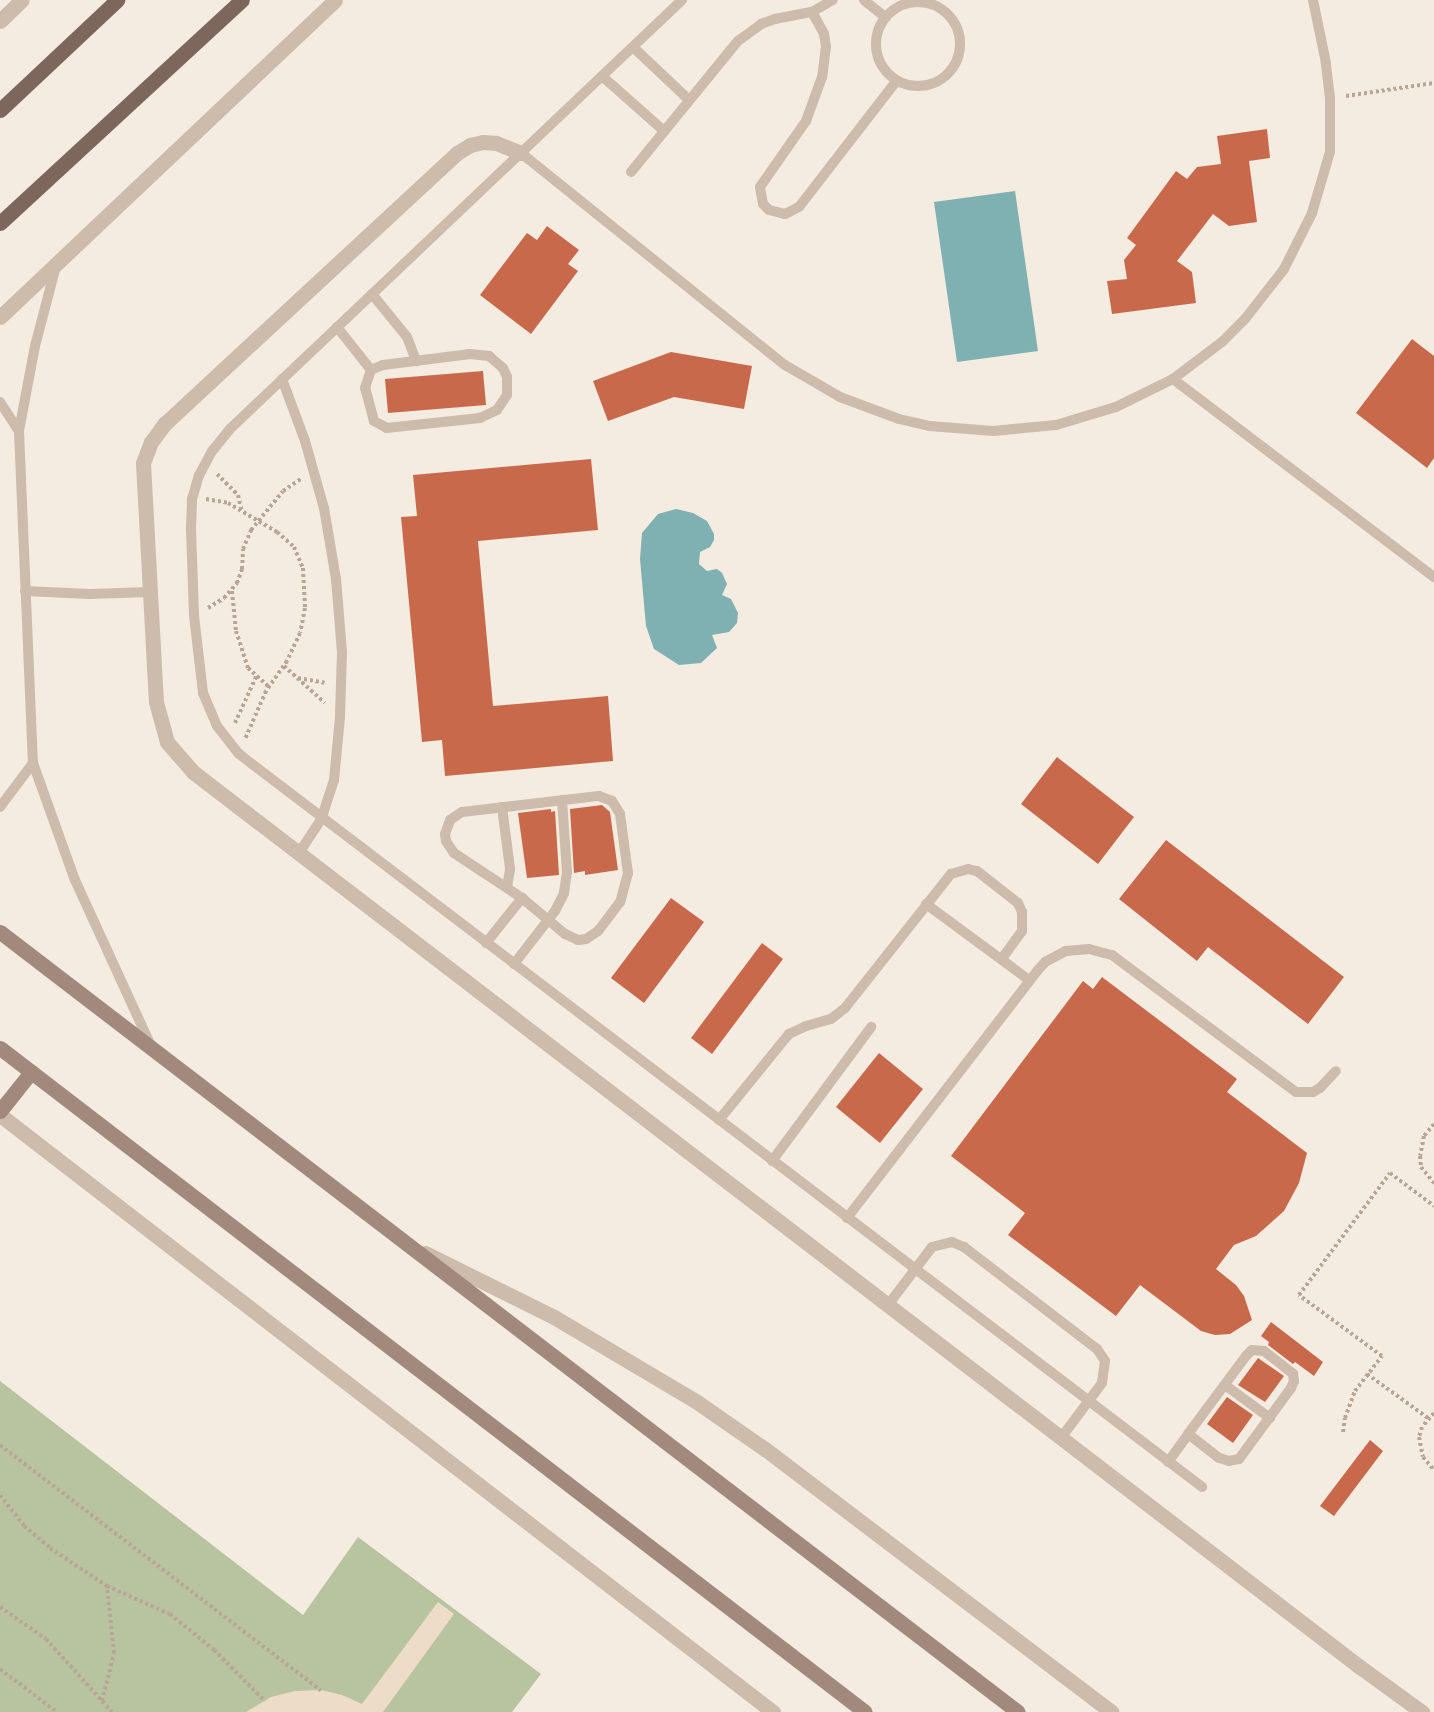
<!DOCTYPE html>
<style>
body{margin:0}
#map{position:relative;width:1434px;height:1712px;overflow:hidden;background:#f4ebe1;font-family:Barlow,sans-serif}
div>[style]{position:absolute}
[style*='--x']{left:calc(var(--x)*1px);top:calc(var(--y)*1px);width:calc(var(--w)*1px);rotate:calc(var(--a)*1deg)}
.green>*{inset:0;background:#b8c4a0}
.plaza>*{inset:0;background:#ecdcc8}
.water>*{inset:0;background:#7fb0b2}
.building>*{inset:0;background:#c8694b}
.path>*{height:4px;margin-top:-2px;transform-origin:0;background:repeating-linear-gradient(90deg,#b9a596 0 3px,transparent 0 6px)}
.service>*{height:10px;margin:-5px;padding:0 5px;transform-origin:5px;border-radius:5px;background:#cdbbac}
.service>.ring{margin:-5px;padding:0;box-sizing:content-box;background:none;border:10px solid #cdbbac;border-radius:50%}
.minor>*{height:15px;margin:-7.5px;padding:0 7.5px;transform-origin:7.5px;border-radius:7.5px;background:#cdbbac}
.tertiary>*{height:15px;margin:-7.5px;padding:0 7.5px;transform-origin:7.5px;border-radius:7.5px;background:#cdbbac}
.secondary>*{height:15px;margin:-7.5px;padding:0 7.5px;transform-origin:7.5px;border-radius:7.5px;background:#a18a7d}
.primary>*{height:15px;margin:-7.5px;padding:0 7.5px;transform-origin:7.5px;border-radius:7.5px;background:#7d675c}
span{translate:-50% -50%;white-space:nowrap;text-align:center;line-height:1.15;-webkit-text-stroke:6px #fbf5ee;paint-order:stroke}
</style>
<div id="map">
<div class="green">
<i style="clip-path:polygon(0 1381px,303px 1615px,358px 1537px,541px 1674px,512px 1712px,0 1712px)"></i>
</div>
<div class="plaza">
<i style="clip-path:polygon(438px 1602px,454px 1614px,383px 1712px,246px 1712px,271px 1697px,295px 1691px,321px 1690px,342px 1695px,362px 1704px)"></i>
</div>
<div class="water">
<i style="clip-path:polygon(1015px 191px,1038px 351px,957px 362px,934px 202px)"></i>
<i style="clip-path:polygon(676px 509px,693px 513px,707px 521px,714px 534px,714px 540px,710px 547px,700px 552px,699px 564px,707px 571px,717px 569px,722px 573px,727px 584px,722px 595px,731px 599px,738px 613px,737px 623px,729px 632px,712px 635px,717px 648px,701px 663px,679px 665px,654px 649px,646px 626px,640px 559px,642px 533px,658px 514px)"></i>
</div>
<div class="building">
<i style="clip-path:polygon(1267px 129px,1270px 158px,1249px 161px,1257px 222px,1229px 226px,1213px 214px,1177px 261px,1192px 272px,1196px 303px,1112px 314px,1107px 281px,1127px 279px,1124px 260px,1136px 245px,1127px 238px,1176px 171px,1187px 179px,1197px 167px,1221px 164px,1217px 136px)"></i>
<i style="clip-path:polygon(547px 226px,579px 250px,568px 264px,578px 271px,531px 334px,480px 295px,527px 233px,537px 240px)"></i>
<i style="clip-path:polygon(1412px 339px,1434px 356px,1434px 458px,1427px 468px,1356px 413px)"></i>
<i style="clip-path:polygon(671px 352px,752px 366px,744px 409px,674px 397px,608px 421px,593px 381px)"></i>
<i style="clip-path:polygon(483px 371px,486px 405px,388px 413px,385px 379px)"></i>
<i style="clip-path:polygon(591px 459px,598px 530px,478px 541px,493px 706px,608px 696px,613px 761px,445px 776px,442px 740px,422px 742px,401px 517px,417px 516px,413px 475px)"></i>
<i style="clip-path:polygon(1057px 757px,1134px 817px,1098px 864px,1021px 804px)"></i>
<i style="clip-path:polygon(602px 805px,610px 812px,618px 870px,585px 875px,585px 871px,574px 873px,570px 809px)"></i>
<i style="clip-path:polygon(551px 809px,551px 812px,555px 811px,559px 875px,527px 878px,518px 813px)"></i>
<i style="clip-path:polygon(1166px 840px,1344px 977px,1308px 1024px,1208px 947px,1197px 961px,1119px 899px)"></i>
<i style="clip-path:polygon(671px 898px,704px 922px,644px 1003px,611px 978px)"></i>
<i style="clip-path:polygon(762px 943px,783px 959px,712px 1054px,691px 1038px)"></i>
<i style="clip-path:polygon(1102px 977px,1237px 1079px,1227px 1092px,1307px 1153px,1299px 1183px,1284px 1211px,1256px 1236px,1234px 1245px,1216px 1269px,1236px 1285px,1244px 1296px,1252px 1320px,1230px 1334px,1215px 1335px,1201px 1331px,1140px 1285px,1116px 1316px,1008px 1235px,1025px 1213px,951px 1156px,1083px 981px,1093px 989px)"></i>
<i style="clip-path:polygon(879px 1053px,923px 1089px,880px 1143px,836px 1107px)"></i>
<i style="clip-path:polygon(1271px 1322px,1323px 1362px,1314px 1376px,1295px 1362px,1293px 1364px,1268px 1345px,1269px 1342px,1261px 1336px)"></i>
<i style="clip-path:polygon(1258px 1358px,1284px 1376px,1265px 1402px,1238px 1385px)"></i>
<i style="clip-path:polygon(1227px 1397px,1253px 1415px,1233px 1443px,1207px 1424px)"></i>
<i style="clip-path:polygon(1370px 1440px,1383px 1451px,1334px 1516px,1320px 1506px)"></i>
</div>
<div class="path">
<i style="--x:1346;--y:96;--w:89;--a:-8.4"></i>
<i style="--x:217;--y:474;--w:30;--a:45"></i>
<i style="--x:238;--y:495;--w:17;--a:77"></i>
<i style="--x:206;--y:499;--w:22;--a:10"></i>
<i style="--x:228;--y:503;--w:57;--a:30.6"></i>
<i style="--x:277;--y:532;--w:23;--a:41"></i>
<i style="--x:294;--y:547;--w:23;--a:67"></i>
<i style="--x:303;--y:568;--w:40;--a:87.1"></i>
<i style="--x:305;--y:608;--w:25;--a:101"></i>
<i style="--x:300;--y:633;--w:31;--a:115"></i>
<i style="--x:287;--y:661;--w:37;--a:125"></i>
<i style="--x:266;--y:691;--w:52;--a:113.6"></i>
<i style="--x:232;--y:591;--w:40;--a:84.3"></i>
<i style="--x:236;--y:631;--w:39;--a:72"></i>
<i style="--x:248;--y:668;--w:28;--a:42"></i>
<i style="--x:208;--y:608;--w:19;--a:-32"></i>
<i style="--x:224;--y:598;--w:20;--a:-49"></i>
<i style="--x:237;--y:583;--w:15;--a:-70"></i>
<i style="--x:242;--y:569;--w:20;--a:-87"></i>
<i style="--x:243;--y:549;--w:21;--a:-67"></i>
<i style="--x:251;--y:530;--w:50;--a:-50.6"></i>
<i style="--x:283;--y:491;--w:22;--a:-34"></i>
<i style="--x:284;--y:666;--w:55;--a:42.1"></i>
<i style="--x:298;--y:678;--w:27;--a:10"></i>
<i style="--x:235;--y:723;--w:51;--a:-65.5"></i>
<i style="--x:1434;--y:1124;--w:16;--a:130"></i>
<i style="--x:1424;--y:1136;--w:20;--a:101"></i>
<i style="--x:1420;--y:1156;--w:11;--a:85"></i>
<i style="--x:1421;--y:1167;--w:21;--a:51"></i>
<i style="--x:1367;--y:1374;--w:75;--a:35.8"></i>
<i style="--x:1434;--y:1413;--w:18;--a:131"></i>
<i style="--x:1422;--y:1427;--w:10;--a:107"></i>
<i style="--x:1419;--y:1437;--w:20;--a:79"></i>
<i style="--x:1423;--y:1457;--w:17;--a:50"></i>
<i style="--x:1343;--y:1432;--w:14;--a:-82"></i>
<i style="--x:1345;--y:1418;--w:29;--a:-70"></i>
<i style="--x:1355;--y:1391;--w:44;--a:-52.4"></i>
<i style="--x:1382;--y:1356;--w:103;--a:-143.7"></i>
<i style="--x:1299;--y:1295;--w:152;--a:-53.3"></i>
<i style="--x:1390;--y:1173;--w:55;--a:36.9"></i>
<i style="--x:0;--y:1445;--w:404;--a:37.4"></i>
<i style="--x:0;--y:1495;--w:39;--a:52"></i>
<i style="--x:24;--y:1526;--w:34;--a:40"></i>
<i style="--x:50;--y:1548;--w:69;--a:33.7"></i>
<i style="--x:107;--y:1586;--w:69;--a:24"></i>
<i style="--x:170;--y:1614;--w:57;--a:39.3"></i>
<i style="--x:214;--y:1650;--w:72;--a:45"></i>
<i style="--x:0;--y:1607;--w:56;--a:34.8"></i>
<i style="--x:46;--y:1639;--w:98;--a:47.9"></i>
<i style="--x:0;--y:1669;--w:71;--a:37"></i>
<i style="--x:102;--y:1701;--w:49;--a:-76"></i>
<i style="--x:114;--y:1653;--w:67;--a:-96"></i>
</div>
<div class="service">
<i style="--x:682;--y:0;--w:623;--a:136.5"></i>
<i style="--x:230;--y:429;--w:28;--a:129"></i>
<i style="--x:212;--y:451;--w:27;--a:118"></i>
<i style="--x:199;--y:475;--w:26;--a:106"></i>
<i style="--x:192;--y:500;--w:29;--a:92"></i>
<i style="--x:191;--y:529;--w:87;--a:88"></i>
<i style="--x:194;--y:616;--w:78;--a:83.3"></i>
<i style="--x:203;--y:693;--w:36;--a:67"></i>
<i style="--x:217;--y:726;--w:34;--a:52"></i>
<i style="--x:238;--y:753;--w:18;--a:38"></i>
<i style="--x:252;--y:764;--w:1194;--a:37.27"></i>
<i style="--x:864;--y:0;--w:28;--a:39"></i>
<i class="ring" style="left:876px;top:2px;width:74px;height:74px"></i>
<i style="--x:812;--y:12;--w:25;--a:61"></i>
<i style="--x:824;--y:34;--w:12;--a:81"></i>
<i style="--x:826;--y:46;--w:31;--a:97"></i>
<i style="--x:822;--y:77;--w:47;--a:110"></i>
<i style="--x:806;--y:121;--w:80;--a:124.9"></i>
<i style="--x:760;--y:187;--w:17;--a:80"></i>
<i style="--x:763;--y:204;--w:8;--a:45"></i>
<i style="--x:769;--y:210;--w:16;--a:14"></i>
<i style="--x:785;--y:214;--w:16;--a:-27"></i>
<i style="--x:799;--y:207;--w:160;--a:-52.3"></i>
<i style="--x:633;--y:47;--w:77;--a:43.4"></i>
<i style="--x:602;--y:76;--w:83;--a:41.6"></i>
<i style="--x:521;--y:153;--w:339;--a:38.8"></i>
<i style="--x:785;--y:365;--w:64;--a:30.2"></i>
<i style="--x:840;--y:397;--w:63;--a:20.4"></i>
<i style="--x:899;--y:419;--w:32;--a:13"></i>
<i style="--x:930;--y:426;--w:63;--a:4.5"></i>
<i style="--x:993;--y:431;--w:63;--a:-5.4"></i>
<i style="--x:1056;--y:425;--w:63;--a:-16.7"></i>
<i style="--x:1116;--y:407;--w:64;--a:-26.2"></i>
<i style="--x:1173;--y:379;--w:63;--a:-37.2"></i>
<i style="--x:1223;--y:341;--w:31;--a:-45"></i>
<i style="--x:1245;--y:319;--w:63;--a:-52"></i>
<i style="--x:1284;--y:269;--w:63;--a:-63.4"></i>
<i style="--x:1312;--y:213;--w:64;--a:-73.6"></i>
<i style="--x:1330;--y:152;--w:54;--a:-90"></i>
<i style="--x:1330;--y:98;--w:35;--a:-97"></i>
<i style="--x:1326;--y:63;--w:64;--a:-101.7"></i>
<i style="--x:631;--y:172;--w:169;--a:-50.8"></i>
<i style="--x:738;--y:41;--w:29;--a:-36"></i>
<i style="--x:761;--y:24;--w:15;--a:-20"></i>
<i style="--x:775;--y:19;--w:38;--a:-11"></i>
<i style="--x:812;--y:12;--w:24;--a:-30"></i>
<i style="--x:56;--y:266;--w:83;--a:104.7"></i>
<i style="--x:35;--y:346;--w:86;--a:100.7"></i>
<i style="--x:19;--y:431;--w:332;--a:87.6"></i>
<i style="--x:33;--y:763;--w:124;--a:70.3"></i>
<i style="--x:75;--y:880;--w:180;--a:65.4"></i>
<i style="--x:372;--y:294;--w:55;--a:50.9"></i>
<i style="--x:407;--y:337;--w:26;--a:69"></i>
<i style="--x:337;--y:327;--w:55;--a:51.7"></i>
<i style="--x:470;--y:354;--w:19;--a:6"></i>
<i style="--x:489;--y:356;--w:18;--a:41"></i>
<i style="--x:503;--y:368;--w:10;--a:66"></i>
<i style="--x:507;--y:377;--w:18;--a:90"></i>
<i style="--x:507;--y:395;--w:18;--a:124"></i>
<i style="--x:497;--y:410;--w:19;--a:155"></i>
<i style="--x:480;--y:418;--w:94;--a:173.9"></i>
<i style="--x:387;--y:428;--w:15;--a:-152"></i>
<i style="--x:374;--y:421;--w:34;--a:-105"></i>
<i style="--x:365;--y:388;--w:19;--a:-72"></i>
<i style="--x:371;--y:370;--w:13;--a:-23"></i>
<i style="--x:383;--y:365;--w:88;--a:-7.2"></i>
<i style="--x:282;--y:379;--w:66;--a:69.6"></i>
<i style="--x:305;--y:441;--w:70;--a:74.2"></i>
<i style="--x:324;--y:508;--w:72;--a:80.4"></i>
<i style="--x:336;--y:579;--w:73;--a:85.3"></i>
<i style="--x:342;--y:652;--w:65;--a:91.8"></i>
<i style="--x:340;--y:717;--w:63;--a:95.4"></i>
<i style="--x:334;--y:780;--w:40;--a:108"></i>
<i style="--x:322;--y:818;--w:42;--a:123.3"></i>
<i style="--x:1173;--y:379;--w:328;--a:37.2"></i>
<i style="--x:0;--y:402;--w:35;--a:57"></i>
<i style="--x:25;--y:591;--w:65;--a:2.6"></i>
<i style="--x:90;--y:594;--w:60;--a:-1.9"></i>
<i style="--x:599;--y:796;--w:14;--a:21"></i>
<i style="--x:612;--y:801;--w:15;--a:58"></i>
<i style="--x:620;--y:814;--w:60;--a:82.3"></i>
<i style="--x:628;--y:873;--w:30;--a:105"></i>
<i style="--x:620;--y:902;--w:36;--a:127"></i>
<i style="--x:598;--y:931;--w:14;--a:146"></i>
<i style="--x:586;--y:939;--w:8;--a:173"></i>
<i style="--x:578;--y:940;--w:14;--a:-155"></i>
<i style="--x:565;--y:934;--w:56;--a:-140.1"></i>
<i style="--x:522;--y:898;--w:82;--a:-146.5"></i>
<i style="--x:454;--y:853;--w:14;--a:-124"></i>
<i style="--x:446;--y:841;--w:7;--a:-98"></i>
<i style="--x:445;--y:834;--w:15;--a:-70"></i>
<i style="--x:450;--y:820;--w:14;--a:-34"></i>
<i style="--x:462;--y:812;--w:138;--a:-6.7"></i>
<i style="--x:0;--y:807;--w:55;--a:-53.1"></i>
<i style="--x:502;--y:807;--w:63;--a:82.6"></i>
<i style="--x:510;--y:869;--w:18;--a:99"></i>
<i style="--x:926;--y:904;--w:128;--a:36.4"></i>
<i style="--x:486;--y:943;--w:58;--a:-51.3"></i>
<i style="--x:514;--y:964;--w:67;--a:-52.3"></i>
<i style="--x:555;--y:911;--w:20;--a:-63"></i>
<i style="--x:564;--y:893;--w:21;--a:-82"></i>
<i style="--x:567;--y:872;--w:72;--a:-94"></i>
<i style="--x:719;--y:1120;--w:111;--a:-50.9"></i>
<i style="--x:789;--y:1034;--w:19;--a:-25"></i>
<i style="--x:806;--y:1026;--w:26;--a:-16"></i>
<i style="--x:831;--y:1019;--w:18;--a:-38"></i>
<i style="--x:845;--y:1008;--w:171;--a:-51.7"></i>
<i style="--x:951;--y:874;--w:18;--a:-16"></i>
<i style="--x:968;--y:869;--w:9;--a:13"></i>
<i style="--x:977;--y:871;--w:52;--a:38"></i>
<i style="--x:1018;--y:903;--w:10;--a:66"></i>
<i style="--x:1022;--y:912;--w:19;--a:90"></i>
<i style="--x:1022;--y:931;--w:34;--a:126"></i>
<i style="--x:772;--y:1161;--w:167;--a:-53.5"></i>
<i style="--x:847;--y:1218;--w:312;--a:-52.4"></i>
<i style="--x:1037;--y:971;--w:12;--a:-48"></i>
<i style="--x:1045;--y:962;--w:24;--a:-28"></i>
<i style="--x:1066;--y:951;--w:23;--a:-5"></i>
<i style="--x:1089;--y:949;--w:24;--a:15"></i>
<i style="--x:1112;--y:955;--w:229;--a:36.7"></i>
<i style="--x:1296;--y:1092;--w:17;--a:0"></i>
<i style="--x:1313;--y:1092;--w:8;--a:-30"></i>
<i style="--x:1320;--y:1088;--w:23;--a:-47"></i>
<i style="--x:888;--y:1305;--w:73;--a:-52.8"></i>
<i style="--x:932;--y:1247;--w:21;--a:-14"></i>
<i style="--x:952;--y:1242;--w:13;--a:23"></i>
<i style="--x:964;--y:1247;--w:168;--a:37.5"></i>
<i style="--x:1097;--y:1349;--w:14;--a:56"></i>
<i style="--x:1105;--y:1361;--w:22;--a:98"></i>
<i style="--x:1102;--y:1383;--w:69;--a:126.7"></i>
<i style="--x:1225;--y:1385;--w:56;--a:36.3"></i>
<i style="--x:1168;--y:1462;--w:34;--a:-54"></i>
<i style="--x:1188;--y:1434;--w:97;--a:-53.4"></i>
<i style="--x:1246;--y:1356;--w:8;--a:-45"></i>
<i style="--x:1252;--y:1350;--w:12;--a:5"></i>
<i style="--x:1264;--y:1351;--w:37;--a:38"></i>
<i style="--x:1293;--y:1374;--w:7;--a:82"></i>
<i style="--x:1294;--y:1381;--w:8;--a:113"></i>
<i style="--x:1291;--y:1388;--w:88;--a:126.2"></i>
<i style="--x:1239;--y:1459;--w:10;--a:169"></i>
<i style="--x:1229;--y:1461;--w:10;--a:-163"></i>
<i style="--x:1219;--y:1458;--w:39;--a:-142"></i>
</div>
<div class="minor">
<i style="--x:521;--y:153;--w:27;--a:-158"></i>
<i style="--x:496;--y:143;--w:13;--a:-176"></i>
<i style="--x:483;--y:142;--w:13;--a:167"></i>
<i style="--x:470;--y:145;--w:15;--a:148"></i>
<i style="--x:457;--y:153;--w:398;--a:137.2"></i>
<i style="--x:165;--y:423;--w:24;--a:126"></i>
<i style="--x:151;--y:442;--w:22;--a:111"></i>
<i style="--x:143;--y:463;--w:239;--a:86.9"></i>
<i style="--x:156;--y:702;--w:41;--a:74.6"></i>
<i style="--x:167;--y:742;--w:40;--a:49"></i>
<i style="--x:193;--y:772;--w:1471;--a:37.49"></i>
<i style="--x:1360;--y:1667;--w:77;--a:36"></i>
</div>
<div class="tertiary">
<i style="--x:0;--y:21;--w:30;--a:-44"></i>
<i style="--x:0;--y:317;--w:461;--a:-43.4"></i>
<i style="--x:0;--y:1115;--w:977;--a:37.68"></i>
<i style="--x:425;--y:1253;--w:144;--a:26.4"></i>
<i style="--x:554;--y:1317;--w:166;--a:30.7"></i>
<i style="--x:697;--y:1402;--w:83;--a:34.7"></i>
<i style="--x:765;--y:1449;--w:435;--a:37.2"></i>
</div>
<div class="secondary">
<i style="--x:0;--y:932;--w:1282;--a:37.46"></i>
<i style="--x:0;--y:1048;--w:1090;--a:37.51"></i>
<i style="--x:0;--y:1111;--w:50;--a:-51.5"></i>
</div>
<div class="primary">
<i style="--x:0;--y:110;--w:161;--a:-43.2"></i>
<i style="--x:0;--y:223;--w:329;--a:-42.7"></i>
</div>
</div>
